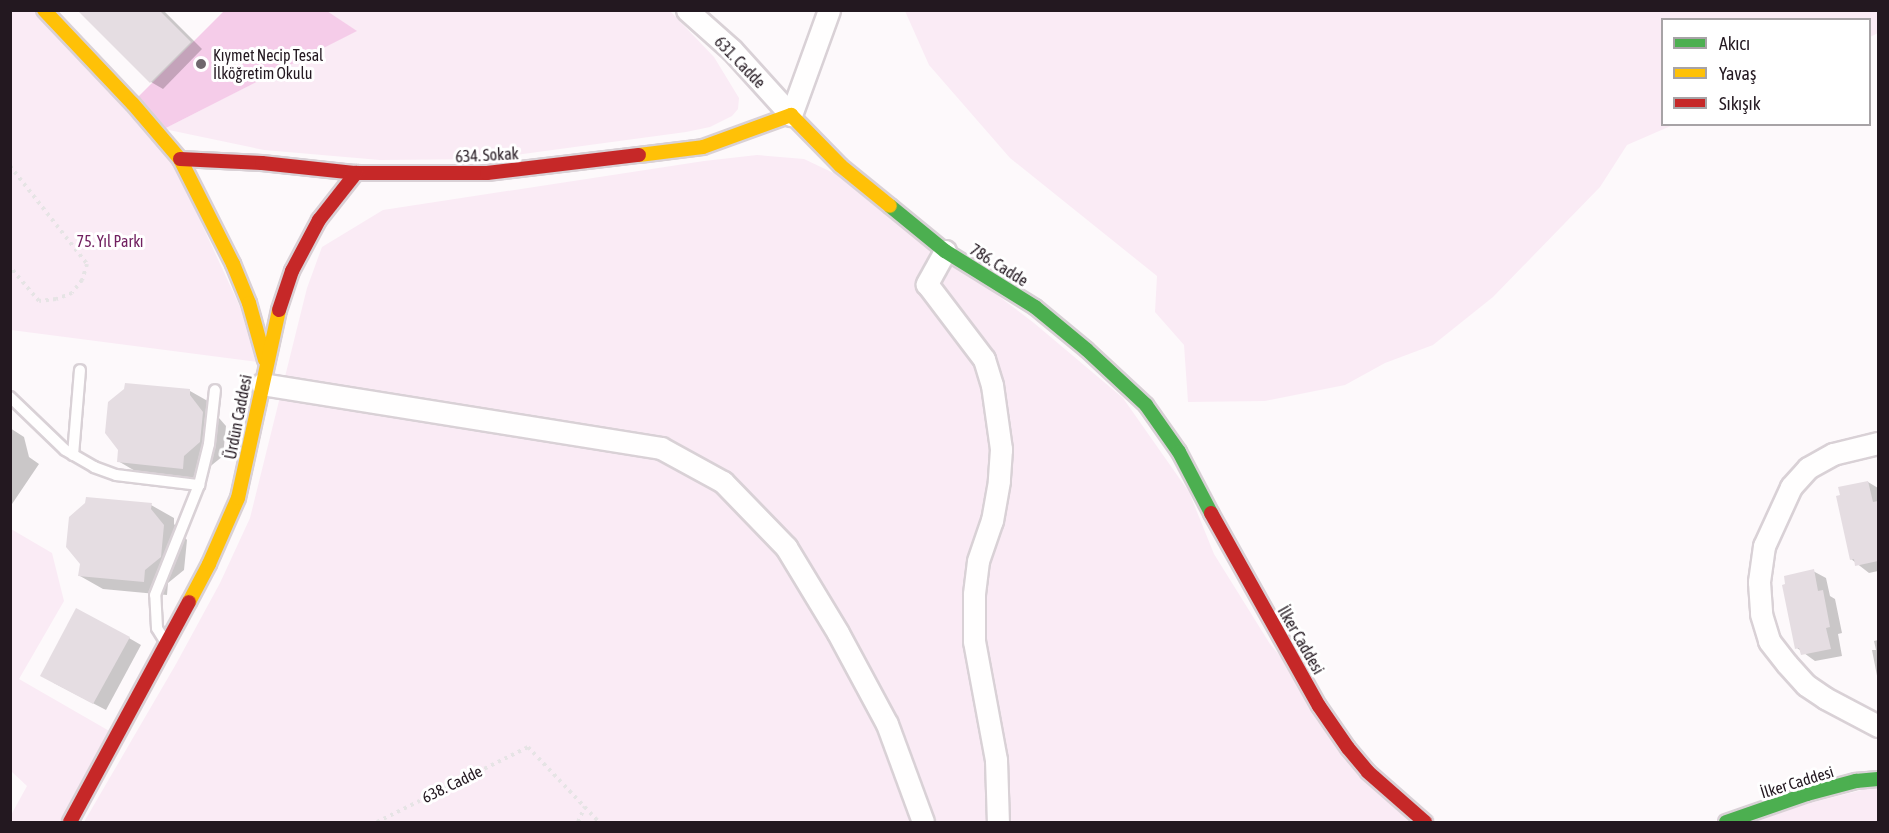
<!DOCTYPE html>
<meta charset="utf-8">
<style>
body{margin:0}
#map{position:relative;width:1889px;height:833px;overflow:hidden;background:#fdf9fb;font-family:"Asap Condensed",sans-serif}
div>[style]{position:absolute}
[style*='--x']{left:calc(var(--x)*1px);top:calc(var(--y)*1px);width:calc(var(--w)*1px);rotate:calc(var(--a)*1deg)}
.green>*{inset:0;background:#faebf5}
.forest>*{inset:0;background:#f5cce9}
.shadow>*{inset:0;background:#0003}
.building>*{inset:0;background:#e5dde2}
.path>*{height:4px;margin-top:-2px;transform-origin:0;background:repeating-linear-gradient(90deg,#e6e4e5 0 3px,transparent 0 7.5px)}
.roads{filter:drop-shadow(2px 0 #d9d1d6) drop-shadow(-2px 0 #d9d1d6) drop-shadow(0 2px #d9d1d6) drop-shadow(0 -2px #d9d1d6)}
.lane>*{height:10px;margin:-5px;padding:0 5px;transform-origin:5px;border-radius:5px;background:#fffefe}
.street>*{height:21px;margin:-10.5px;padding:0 10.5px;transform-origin:10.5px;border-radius:10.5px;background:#fffefe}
.fast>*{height:14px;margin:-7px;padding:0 7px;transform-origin:7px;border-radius:7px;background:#4caf50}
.slow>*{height:14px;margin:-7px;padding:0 7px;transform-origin:7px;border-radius:7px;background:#ffc107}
.jam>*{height:14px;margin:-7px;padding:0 7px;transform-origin:7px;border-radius:7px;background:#c62828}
.dots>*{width:16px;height:16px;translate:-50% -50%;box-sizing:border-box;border:3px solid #fff;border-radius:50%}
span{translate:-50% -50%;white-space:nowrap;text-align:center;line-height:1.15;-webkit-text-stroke:6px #fff;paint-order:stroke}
.poi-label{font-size:16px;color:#231820}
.left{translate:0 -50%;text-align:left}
.street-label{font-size:16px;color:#231820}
.park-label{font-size:16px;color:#712060}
.frame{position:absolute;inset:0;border:12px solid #231820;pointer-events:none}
.legend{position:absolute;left:1661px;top:18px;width:210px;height:108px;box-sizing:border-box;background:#fff;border:2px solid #a7a3a6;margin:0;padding:8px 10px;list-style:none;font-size:18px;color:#231820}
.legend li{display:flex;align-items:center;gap:12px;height:30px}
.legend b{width:30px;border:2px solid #a7a3a6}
</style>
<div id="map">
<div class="green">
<i style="clip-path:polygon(1878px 10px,1878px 33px,1870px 37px,1870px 20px,1662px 20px,1662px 124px,1673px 125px,1627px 145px,1600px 187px,1493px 297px,1433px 345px,1385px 363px,1345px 385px,1265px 401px,1188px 402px,1184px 345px,1155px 312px,1157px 276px,1010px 158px,929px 65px,905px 11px)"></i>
<i style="clip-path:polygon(11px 11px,44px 11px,160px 134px,266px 363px,11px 330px)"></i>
<i style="clip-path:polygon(327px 11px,670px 11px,714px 57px,739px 98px,738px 109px,732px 116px,710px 127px,686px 132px,486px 159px,380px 160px,264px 150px,164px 129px,356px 31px)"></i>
<i style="clip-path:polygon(757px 155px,804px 159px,842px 177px,1034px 323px,1123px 398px,1189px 492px,1214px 554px,1270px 644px,1419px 822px,84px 822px,176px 664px,220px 583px,250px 518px,307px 288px,322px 247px,383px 210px,704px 161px)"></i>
<i style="clip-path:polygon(11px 529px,52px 553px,64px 601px,19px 679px,118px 736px,70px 822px,11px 822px,11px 815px,27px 786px,11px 771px)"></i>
<i style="clip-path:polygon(1878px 786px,1878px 822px,1734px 822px)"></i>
</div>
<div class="forest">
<i style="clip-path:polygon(224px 11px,327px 11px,357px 31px,164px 129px,138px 97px)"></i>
</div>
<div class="shadow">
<i style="clip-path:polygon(79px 10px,163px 10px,202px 49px,163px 89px,151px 82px)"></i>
<i style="clip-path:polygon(190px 391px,213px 404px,212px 410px,226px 426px,223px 456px,207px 469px,206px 481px,142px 475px,118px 461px)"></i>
<i style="clip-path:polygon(10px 428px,24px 437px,29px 457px,39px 464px,10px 507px)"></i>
<i style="clip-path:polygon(1868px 482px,1878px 488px,1878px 571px,1869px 573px,1851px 559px)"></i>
<i style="clip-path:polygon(151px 505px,174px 518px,174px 524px,187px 540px,184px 570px,168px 583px,167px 595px,103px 589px,80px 576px)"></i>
<i style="clip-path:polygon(1813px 571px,1826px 578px,1830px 596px,1835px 599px,1842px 633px,1838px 634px,1842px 656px,1815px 661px,1797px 648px)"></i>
<i style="clip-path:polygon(129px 638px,141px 645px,106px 710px,54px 683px)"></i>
<i style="clip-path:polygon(1878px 640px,1878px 681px,1872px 650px,1876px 650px,1874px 641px)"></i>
</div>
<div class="building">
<i style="clip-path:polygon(77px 10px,159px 10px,191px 42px,150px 83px)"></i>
<i style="clip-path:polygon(125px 383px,190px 389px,190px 395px,203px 412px,200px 442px,184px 456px,183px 469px,117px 462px,118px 450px,105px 433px,108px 402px,124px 389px)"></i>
<i style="clip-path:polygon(1868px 481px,1873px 502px,1878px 501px,1878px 561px,1855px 566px,1854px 559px,1850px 560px,1836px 496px,1840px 495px,1838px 487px)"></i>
<i style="clip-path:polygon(86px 497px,152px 503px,151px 509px,164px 525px,161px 557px,145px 570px,144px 582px,78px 576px,80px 564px,66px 547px,69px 517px,85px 503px)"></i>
<i style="clip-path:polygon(1814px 569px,1818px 591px,1823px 590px,1830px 627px,1826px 628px,1831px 649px,1801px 655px,1799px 648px,1795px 649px,1782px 585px,1785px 584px,1784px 576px)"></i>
<i style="clip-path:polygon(76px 608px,130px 637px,93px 704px,40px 676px)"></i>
</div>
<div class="path">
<i style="--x:10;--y:166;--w:125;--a:51.8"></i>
<i style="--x:87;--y:264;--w:17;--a:107"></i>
<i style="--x:82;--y:280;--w:16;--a:128"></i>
<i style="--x:72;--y:293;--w:17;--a:159"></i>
<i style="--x:56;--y:299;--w:17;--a:173"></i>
<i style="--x:39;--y:301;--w:45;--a:-130.5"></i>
<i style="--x:377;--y:822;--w:169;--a:-26.4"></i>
<i style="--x:528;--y:747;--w:103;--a:46.6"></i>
<i style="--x:578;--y:822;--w:17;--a:-66"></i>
</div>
<div class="roads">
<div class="lane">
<i style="--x:10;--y:397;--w:76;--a:43.9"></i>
<i style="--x:65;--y:450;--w:34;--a:30"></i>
<i style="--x:94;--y:467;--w:23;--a:20"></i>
<i style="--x:116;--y:475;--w:84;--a:6.9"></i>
<i style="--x:73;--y:455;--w:85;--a:-85.3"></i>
<i style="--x:165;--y:641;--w:15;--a:-122"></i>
<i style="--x:157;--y:628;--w:33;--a:-93"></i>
<i style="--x:155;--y:595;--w:118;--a:-68.2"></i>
<i style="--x:199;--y:485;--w:42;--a:-76.3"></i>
<i style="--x:209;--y:444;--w:54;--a:-83.7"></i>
</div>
<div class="street">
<i style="--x:687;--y:10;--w:60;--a:41.6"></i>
<i style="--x:732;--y:50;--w:88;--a:47.8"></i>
<i style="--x:791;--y:115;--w:112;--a:-70.1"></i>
<i style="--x:945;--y:251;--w:38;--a:119"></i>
<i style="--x:927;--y:284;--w:94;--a:52.8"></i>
<i style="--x:984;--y:359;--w:27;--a:73"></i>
<i style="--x:992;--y:385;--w:65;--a:82"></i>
<i style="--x:1001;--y:449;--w:32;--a:94"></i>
<i style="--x:999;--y:481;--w:40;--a:100"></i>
<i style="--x:992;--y:520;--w:43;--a:108.9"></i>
<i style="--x:978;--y:561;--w:33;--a:97"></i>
<i style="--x:974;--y:594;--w:47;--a:90"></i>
<i style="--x:974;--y:641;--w:121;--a:79.5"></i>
<i style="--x:996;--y:760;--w:62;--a:88.2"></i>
<i style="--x:262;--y:384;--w:404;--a:9.1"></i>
<i style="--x:661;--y:448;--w:71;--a:28.7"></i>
<i style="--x:723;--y:482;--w:91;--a:45.9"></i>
<i style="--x:786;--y:547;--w:100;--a:58.8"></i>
<i style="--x:838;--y:633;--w:103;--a:61.7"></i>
<i style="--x:887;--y:724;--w:104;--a:69.8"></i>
<i style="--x:1878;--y:443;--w:46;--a:166.3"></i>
<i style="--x:1833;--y:454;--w:29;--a:151"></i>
<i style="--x:1808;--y:468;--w:25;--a:132"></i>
<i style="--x:1791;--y:487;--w:65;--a:114.6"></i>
<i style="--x:1764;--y:546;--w:36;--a:98"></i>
<i style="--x:1759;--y:582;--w:32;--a:86"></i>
<i style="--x:1761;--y:614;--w:28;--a:73"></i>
<i style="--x:1769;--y:641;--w:29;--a:52"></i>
<i style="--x:1787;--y:664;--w:28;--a:48"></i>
<i style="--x:1806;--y:685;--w:23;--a:34"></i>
<i style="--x:1825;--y:698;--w:60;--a:27.8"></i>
</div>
<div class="fast">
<i style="--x:890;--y:206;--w:71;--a:39.3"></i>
<i style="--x:945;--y:251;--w:106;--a:31.9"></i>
<i style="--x:1035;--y:307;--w:67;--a:39.6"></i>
<i style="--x:1087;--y:350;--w:81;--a:43"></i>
<i style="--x:1146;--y:405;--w:57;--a:54.9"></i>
<i style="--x:1179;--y:452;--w:69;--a:62.3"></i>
<i style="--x:1726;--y:822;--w:86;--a:-19.1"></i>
<i style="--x:1807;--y:794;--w:51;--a:-14.9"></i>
<i style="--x:1856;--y:781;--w:22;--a:-5"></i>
</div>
<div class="slow">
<i style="--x:44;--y:10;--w:129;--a:46.6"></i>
<i style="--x:133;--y:104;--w:72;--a:49.5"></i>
<i style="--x:180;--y:159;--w:118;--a:63.2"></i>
<i style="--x:233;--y:264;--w:42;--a:67.7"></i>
<i style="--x:249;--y:303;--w:59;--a:74.3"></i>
<i style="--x:639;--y:155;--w:64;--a:-7.1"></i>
<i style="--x:703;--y:147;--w:94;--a:-20"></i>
<i style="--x:791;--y:115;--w:71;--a:45.6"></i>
<i style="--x:841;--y:166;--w:63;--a:39.2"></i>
<i style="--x:189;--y:602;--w:43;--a:-62.2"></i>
<i style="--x:209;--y:564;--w:72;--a:-66.3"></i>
<i style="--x:238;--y:498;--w:192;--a:-77.7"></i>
</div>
<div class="jam">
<i style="--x:180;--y:159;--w:82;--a:2.8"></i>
<i style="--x:262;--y:163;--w:95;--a:6.1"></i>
<i style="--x:356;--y:173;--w:131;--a:0"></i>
<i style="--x:487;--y:173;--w:153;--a:-6.8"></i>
<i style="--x:279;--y:310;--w:41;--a:-71.6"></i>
<i style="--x:292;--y:271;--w:58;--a:-62.1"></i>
<i style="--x:319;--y:220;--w:60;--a:-51.8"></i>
<i style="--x:1211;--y:513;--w:221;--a:60.8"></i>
<i style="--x:1319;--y:706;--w:51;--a:55.4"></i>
<i style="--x:1348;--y:748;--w:31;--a:50"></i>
<i style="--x:1368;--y:772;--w:76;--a:41.3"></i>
<i style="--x:70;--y:822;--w:250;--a:-61.6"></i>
</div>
</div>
<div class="dots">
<i style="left:201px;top:64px;background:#6f676d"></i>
</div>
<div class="poi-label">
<span class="left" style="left:213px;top:64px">Kıymet Necip Tesal<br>İlköğretim Okulu</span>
</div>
<div class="street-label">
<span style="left:740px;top:62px;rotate:46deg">631. Cadde</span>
<span style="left:487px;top:155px;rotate:-3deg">634. Sokak</span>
<span style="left:999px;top:265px;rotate:32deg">786. Cadde</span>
<span style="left:238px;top:417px;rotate:-79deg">Ürdün Caddesi</span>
<span style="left:1301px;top:640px;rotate:60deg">İlker Caddesi</span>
<span style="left:1797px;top:782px;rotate:-17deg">İlker Caddesi</span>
<span style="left:452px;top:784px;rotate:-26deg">638. Cadde</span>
</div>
<div class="park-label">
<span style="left:110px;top:241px">75. Yıl Parkı</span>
</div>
<div class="frame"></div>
<ul class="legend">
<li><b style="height:8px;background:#4caf50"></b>Akıcı</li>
<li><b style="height:8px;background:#ffc107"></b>Yavaş</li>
<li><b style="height:8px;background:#c62828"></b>Sıkışık</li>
</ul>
</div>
